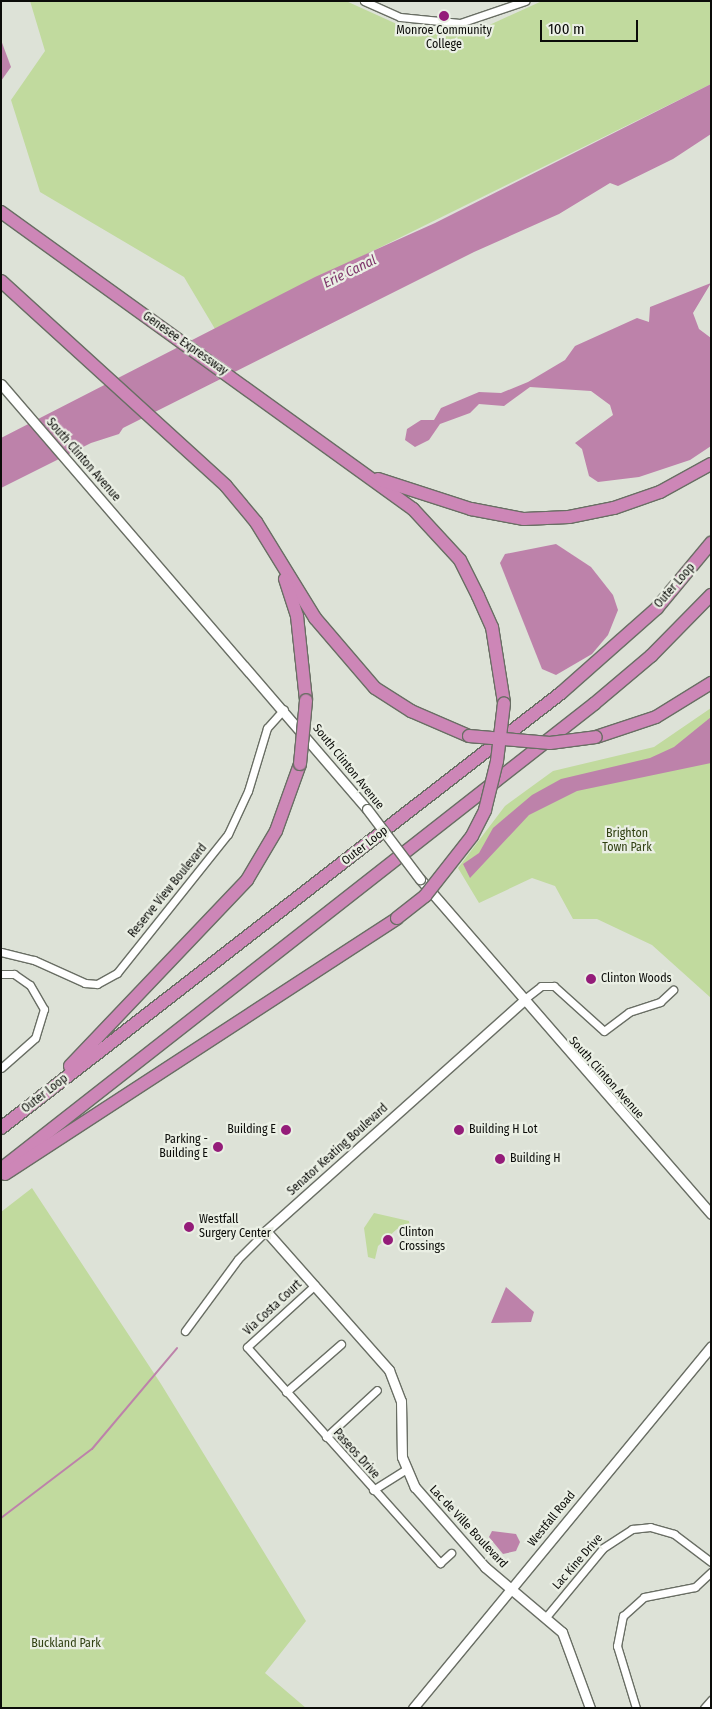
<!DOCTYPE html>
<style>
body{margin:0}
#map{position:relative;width:712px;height:1709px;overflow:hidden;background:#dde2d7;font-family:"Fira Sans Condensed",sans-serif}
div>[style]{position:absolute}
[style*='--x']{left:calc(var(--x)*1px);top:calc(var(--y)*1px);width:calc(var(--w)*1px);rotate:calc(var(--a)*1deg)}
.green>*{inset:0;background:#c1da9e}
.water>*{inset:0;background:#bd82aa}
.stream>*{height:2px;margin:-1px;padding:0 1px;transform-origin:1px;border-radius:1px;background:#bd82aa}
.roads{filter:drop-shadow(1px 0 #696e64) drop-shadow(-1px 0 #696e64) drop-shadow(0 1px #696e64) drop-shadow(0 -1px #696e64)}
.minor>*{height:7px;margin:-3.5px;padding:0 3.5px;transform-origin:3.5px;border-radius:3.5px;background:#fff}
.tertiary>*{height:9px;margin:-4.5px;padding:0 4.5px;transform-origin:4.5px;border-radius:4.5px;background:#fff}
.motorway>*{height:12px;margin:-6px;padding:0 6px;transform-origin:6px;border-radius:6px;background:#cd86b7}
.bridges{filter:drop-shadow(1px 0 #696e64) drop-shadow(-1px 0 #696e64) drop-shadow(0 1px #696e64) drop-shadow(0 -1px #696e64)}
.tertiary-bridge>*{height:9px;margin:-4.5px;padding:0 4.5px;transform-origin:4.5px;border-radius:4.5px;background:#fff}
.motorway-bridge>*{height:12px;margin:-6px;padding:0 6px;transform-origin:6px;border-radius:6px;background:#cd86b7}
.dots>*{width:14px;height:14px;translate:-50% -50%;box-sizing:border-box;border:2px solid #eaefe4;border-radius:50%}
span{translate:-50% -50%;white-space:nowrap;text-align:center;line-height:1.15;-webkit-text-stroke:4.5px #eaefe4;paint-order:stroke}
.poi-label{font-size:12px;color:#0b0c09}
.left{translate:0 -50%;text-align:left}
.right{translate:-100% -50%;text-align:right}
.street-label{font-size:12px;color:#0b0c09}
.park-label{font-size:12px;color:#304012}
.water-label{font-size:14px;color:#7e366b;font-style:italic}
.frame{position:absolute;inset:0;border:2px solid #0b0c09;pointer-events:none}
.scale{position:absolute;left:540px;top:20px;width:98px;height:22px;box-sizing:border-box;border:2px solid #0b0c09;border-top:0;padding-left:6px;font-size:15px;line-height:18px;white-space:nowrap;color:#0b0c09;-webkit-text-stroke:4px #eaefe4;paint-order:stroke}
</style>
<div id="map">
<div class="green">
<i style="clip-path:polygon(30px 1px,346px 1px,399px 25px,434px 28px,485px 27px,542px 1px,711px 1px,711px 84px,215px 329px,184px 277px,40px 192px,11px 100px,45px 51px)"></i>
<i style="clip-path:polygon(711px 708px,711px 998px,652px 945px,597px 919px,573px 919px,555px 886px,532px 878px,479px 903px,458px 868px,505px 806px,553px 771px,654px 747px)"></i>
<i style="clip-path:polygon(32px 1188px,161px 1384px,306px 1621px,265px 1673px,306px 1708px,1px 1708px,1px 1212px)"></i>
<i style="clip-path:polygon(374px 1213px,409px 1221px,410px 1227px,397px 1229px,378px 1246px,375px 1259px,368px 1257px,364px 1228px)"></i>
</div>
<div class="water">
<i style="clip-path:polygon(1px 40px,11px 67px,1px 81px)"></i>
<i style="clip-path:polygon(711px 84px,711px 134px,673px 159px,618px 186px,610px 183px,559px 214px,474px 252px,123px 428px,119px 434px,91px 443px,1px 488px,1px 438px,315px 277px,435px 223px)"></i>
<i style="clip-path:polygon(711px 283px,693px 313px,699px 329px,711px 338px,711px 446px,690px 460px,639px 477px,598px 482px,589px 476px,582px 449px,575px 443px,613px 415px,610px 405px,591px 391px,530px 387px,504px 406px,479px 404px,470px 413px,440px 424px,429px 440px,415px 447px,405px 440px,407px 429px,421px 420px,434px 420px,441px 408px,479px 392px,501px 393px,528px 382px,565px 360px,575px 346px,637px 318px,649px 322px,650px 307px)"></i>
<i style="clip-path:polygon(556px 544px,591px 567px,613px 595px,618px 610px,608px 635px,592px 654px,556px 675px,542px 669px,500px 563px,505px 554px)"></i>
<i style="clip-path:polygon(711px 717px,711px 763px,577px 791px,529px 815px,470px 878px,463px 864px,479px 853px,493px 828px,532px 795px,561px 779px,650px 758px,674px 747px)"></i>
<i style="clip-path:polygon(506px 1287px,534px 1312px,531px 1322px,491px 1323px)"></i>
<i style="clip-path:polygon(492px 1531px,516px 1534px,520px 1542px,516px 1551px,503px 1554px,489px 1537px)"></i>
</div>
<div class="stream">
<i style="--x:1;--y:1518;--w:114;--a:-37.2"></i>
<i style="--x:92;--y:1449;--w:132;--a:-49.9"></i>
</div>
<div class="roads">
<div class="minor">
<i style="--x:364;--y:1;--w:39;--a:24"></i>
<i style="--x:400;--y:17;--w:60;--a:5.7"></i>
<i style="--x:460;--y:23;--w:69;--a:-18.7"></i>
<i style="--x:1;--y:952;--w:34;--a:14"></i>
<i style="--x:34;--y:960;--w:56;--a:24.3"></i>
<i style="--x:85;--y:983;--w:12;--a:5"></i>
<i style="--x:97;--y:984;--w:23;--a:-29"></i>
<i style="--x:117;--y:973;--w:178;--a:-51.4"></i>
<i style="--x:228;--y:834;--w:47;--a:-65.1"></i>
<i style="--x:248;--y:791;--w:66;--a:-73.2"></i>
<i style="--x:267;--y:728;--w:25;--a:-48"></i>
<i style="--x:1;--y:974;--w:13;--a:0"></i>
<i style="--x:14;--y:974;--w:19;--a:35"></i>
<i style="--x:30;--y:985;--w:28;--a:60"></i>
<i style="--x:44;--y:1009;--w:30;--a:107"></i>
<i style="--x:35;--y:1038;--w:45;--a:138.6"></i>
<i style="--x:522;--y:1001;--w:24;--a:-38"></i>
<i style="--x:541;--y:986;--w:13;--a:0"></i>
<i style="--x:554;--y:986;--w:67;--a:42"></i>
<i style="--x:604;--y:1031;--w:31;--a:-37"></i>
<i style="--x:629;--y:1012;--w:33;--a:-18"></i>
<i style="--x:660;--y:1002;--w:18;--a:-43"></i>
<i style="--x:315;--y:1285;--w:92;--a:137.6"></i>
<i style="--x:247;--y:1347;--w:290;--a:48.2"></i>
<i style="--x:440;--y:1563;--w:15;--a:-42"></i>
<i style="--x:185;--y:1331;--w:89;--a:-53.6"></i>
<i style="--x:238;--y:1259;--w:40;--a:-45"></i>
<i style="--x:286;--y:1392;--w:73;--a:-41.1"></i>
<i style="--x:326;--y:1437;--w:69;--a:-42.7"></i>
<i style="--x:373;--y:1490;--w:39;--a:-32"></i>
<i style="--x:546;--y:1617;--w:89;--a:-50.4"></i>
<i style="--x:603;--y:1548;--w:35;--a:-33"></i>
<i style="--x:632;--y:1529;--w:18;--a:-6"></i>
<i style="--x:650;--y:1527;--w:25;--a:16"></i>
<i style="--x:674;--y:1534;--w:46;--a:37.1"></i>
<i style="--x:636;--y:1708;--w:65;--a:-107"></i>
<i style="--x:617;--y:1646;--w:31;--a:-79"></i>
<i style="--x:623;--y:1616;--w:28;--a:-42"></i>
<i style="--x:644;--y:1597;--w:52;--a:-11.1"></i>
<i style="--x:695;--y:1587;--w:22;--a:-43"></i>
<i style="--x:704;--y:1708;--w:11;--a:-49"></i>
</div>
<div class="tertiary">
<i style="--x:1;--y:384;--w:561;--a:49.27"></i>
<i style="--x:420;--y:879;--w:444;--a:49"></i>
<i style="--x:522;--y:1002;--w:343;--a:138.2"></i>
<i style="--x:266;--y:1231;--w:186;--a:48.5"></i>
<i style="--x:389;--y:1370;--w:33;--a:69"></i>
<i style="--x:401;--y:1401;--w:56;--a:89"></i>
<i style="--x:402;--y:1457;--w:33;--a:67"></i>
<i style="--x:415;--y:1487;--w:106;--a:48.8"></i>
<i style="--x:485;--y:1567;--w:101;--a:40.2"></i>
<i style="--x:562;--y:1632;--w:81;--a:69.8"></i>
<i style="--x:413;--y:1708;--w:469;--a:-50.5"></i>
</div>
<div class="motorway">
<i style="--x:1;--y:212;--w:508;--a:35.79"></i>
<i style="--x:413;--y:509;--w:69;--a:47.3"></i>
<i style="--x:460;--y:560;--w:40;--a:63.4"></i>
<i style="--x:478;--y:596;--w:34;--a:66"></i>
<i style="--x:492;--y:627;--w:77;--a:81"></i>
<i style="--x:1;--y:281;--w:304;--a:42.3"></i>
<i style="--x:226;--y:486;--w:47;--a:50.2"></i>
<i style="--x:256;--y:522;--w:113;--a:58.4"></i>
<i style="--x:315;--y:618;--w:92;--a:49.4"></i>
<i style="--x:375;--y:688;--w:43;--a:32.6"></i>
<i style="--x:411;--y:711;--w:63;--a:23.3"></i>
<i style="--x:378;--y:479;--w:98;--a:17.9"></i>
<i style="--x:471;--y:509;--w:54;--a:10.7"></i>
<i style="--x:524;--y:519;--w:45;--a:-2.5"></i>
<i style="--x:569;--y:517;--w:46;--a:-11.3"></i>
<i style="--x:614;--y:508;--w:49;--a:-19.2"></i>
<i style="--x:660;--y:492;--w:58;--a:-28.8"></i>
<i style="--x:285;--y:579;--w:39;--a:72"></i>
<i style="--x:297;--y:616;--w:84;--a:83.9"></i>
<i style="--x:596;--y:737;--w:63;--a:-18.4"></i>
<i style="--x:656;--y:717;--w:65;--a:-31.7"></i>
<i style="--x:70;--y:1066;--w:257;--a:-46.4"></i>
<i style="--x:247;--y:880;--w:57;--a:-59.4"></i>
<i style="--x:276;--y:831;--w:71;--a:-70.3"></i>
<i style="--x:1;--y:1128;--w:709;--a:-37.84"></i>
<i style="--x:561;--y:693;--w:128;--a:-41.5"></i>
<i style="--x:657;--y:608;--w:85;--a:-50.3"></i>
<i style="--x:1;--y:1169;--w:754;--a:-38.1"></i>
<i style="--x:594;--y:704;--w:75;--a:-40.1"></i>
<i style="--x:651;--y:656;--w:86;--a:-45.5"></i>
<i style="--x:5;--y:1174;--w:468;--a:-33.1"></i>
</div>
</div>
<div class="bridges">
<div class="tertiary-bridge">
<i style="--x:367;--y:809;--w:88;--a:52.9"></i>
</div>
<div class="motorway-bridge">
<i style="--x:469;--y:736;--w:81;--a:4.9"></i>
<i style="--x:550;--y:743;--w:46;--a:-7.4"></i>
<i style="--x:300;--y:764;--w:64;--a:-84.6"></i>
<i style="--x:397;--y:918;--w:36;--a:-38"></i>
<i style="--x:425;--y:896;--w:76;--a:-51.9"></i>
<i style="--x:472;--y:836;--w:29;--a:-63"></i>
<i style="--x:485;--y:810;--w:50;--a:-76.2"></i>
<i style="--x:497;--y:761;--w:58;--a:-83.1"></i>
</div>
</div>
<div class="dots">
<i style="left:444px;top:16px;background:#941c79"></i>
<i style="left:591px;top:979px;background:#941c79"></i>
<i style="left:286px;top:1130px;background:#941c79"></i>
<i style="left:459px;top:1130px;background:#941c79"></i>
<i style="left:218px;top:1147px;background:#941c79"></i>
<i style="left:500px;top:1159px;background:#941c79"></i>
<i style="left:189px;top:1227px;background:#941c79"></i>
<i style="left:388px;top:1240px;background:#941c79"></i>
</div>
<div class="poi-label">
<span style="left:444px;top:38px">Monroe Community<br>College</span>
<span class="left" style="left:601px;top:979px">Clinton Woods</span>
<span class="right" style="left:276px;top:1130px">Building E</span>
<span class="left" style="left:469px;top:1130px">Building H Lot</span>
<span class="right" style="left:208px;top:1147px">Parking -<br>Building E</span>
<span class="left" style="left:510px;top:1159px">Building H</span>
<span class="left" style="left:199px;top:1227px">Westfall<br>Surgery Center</span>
<span class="left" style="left:399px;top:1240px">Clinton<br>Crossings</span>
</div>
<div class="street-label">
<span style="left:185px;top:344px;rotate:35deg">Genesee Expressway</span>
<span style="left:83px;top:460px;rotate:49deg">South Clinton Avenue</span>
<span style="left:675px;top:586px;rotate:-49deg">Outer Loop</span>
<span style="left:348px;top:767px;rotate:51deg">South Clinton Avenue</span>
<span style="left:365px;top:846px;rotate:-38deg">Outer Loop</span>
<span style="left:168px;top:891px;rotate:-51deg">Reserve View Boulevard</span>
<span style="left:606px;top:1078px;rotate:48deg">South Clinton Avenue</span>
<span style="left:45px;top:1094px;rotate:-38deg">Outer Loop</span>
<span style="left:338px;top:1150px;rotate:-42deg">Senator Keating Boulevard</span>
<span style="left:273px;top:1308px;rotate:-43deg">Via Costa Court</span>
<span style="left:356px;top:1454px;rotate:48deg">Paseos Drive</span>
<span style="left:552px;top:1519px;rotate:-51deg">Westfall Road</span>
<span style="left:468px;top:1527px;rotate:47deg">Lac de Ville Boulevard</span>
<span style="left:578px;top:1562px;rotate:-49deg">Lac Kine Drive</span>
</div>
<div class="park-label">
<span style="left:627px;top:841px">Brighton<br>Town Park</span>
<span style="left:66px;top:1644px">Buckland Park</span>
</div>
<div class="water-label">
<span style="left:350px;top:272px;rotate:-26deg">Erie Canal</span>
</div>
<div class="frame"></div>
<div class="scale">100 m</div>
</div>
